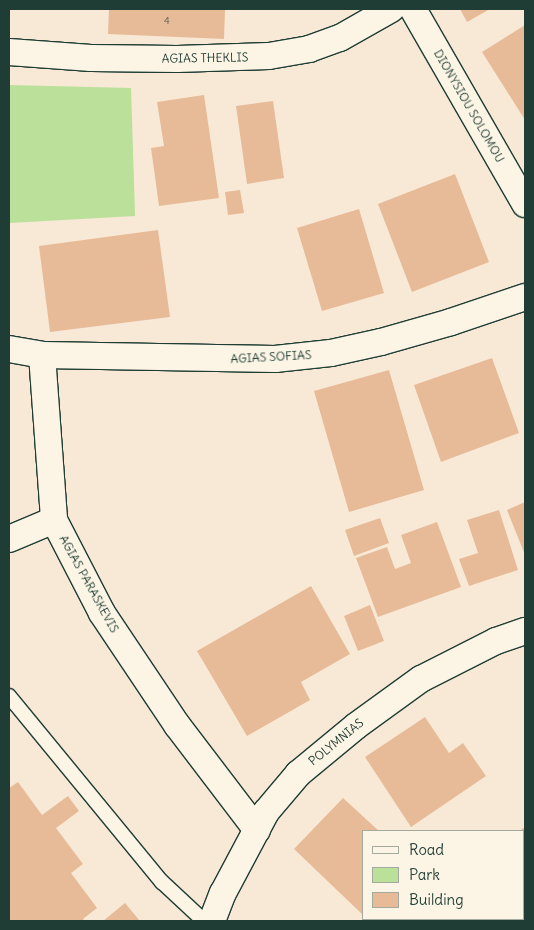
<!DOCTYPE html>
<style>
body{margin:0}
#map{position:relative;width:534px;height:930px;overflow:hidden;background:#f8e9d6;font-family:Delius,sans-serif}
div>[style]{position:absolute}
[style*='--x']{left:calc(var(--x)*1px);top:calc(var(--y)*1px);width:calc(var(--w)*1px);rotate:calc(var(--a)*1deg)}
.green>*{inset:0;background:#bae09a}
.building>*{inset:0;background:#e8bb98}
.roads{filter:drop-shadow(1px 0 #1f3d34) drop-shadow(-1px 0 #1f3d34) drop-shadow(0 1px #1f3d34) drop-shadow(0 -1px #1f3d34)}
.service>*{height:14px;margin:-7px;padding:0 7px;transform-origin:7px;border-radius:7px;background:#fcf5e5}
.minor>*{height:26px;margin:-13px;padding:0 13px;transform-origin:13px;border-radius:13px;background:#fcf5e5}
span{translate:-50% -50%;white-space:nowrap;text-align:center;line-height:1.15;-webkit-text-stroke:5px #fcf5e5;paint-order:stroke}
.number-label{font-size:10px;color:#515c4d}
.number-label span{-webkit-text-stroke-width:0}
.street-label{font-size:12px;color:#1f3d34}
.frame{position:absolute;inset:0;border:10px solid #1f3d34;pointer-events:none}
.legend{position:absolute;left:362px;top:830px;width:162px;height:90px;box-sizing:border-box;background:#fcf5e5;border:1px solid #a4ab9e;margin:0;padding:6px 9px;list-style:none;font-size:15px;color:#1f3d34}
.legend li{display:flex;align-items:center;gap:10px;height:25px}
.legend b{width:25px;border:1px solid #a4ab9e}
</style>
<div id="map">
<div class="green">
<i style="clip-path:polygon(9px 85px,131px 88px,135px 216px,9px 223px)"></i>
</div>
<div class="building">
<i style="clip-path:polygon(109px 9px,225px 9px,224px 39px,108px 34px)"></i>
<i style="clip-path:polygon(460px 9px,490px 9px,467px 22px)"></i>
<i style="clip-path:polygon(525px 25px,525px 120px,482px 52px)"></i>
<i style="clip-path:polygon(204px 95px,219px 198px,159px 206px,151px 148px,164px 146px,157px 102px)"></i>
<i style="clip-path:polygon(273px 101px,284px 178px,247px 184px,236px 106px)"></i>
<i style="clip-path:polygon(455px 174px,489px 262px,412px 292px,378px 204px)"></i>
<i style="clip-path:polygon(240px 190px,244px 213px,228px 215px,225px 192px)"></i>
<i style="clip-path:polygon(359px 209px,384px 293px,322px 311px,297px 228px)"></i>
<i style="clip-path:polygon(158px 230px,170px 317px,50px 332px,39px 246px)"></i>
<i style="clip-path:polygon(492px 358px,519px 433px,441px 462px,414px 385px)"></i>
<i style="clip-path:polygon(389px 370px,424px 490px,349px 512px,314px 391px)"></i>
<i style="clip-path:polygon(525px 502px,525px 555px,507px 510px)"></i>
<i style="clip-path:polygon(499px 510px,518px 570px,469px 586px,459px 559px,478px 553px,467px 520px)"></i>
<i style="clip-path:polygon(380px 518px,389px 543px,354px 556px,345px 530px)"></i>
<i style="clip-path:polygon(437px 522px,461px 587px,378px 617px,356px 558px,387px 547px,395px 569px,411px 563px,401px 535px)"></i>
<i style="clip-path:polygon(311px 586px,350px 654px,301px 682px,310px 700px,247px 736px,197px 651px)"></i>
<i style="clip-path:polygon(370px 605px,384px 641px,358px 651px,344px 616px)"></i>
<i style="clip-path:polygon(425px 717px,449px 753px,463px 743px,486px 776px,411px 827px,365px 757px)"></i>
<i style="clip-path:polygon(18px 782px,42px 815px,68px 796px,79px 811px,56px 828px,83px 864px,71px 873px,97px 908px,83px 919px,85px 921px,9px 921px,9px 788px)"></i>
<i style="clip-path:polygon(343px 798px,379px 831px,363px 831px,363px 915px,294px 849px)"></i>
<i style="clip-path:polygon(525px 827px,525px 921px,518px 921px,516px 919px,523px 919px,523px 831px,519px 831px)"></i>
<i style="clip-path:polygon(125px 903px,140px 921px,103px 921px)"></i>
</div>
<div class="roads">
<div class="service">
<i style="--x:9;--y:696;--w:241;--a:50.6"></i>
<i style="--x:162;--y:882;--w:57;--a:42.9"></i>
</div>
<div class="minor">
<i style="--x:413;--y:9;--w:225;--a:60.1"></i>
<i style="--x:9;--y:52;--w:82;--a:4.2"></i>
<i style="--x:91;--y:58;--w:86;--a:0.7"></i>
<i style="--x:177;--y:59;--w:92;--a:-1.9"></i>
<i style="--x:269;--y:56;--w:41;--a:-9.9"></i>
<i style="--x:309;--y:49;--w:33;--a:-20"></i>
<i style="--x:340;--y:38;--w:59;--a:-29.6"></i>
<i style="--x:9;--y:349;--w:34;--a:10"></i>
<i style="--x:42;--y:355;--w:233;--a:1"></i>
<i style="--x:275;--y:359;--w:56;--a:-6.1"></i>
<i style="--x:331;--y:353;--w:51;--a:-12.4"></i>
<i style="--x:381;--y:342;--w:73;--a:-15.9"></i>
<i style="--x:451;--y:322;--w:78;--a:-18.7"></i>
<i style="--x:42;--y:355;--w:165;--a:85.8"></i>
<i style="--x:54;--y:520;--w:105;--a:62.7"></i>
<i style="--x:102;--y:613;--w:135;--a:56.2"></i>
<i style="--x:177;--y:725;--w:132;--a:52.7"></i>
<i style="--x:9;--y:539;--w:49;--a:-22.9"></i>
<i style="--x:212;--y:921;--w:30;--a:-69"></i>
<i style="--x:223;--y:893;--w:92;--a:-62"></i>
<i style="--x:266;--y:812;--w:50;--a:-49.9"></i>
<i style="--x:298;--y:774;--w:75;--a:-39.6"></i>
<i style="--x:356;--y:726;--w:80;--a:-35.9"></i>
<i style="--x:421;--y:679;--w:84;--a:-26.9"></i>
<i style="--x:496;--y:641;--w:31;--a:-19"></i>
</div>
</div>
<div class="number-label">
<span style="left:167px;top:21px">4</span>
</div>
<div class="street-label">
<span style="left:205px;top:58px;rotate:-1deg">AGIAS THEKLIS</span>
<span style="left:469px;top:106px;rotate:60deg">DIONYSIOU SOLOMOU</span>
<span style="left:271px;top:357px;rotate:-3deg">AGIAS SOFIAS</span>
<span style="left:89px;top:584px;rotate:61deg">AGIAS PARASKEVIS</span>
<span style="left:336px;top:742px;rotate:-39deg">POLYMNIAS</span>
</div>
<div class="frame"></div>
<ul class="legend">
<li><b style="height:6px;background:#fcf5e5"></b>Road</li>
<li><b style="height:14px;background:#bae09a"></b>Park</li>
<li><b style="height:14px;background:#e8bb98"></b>Building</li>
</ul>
</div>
